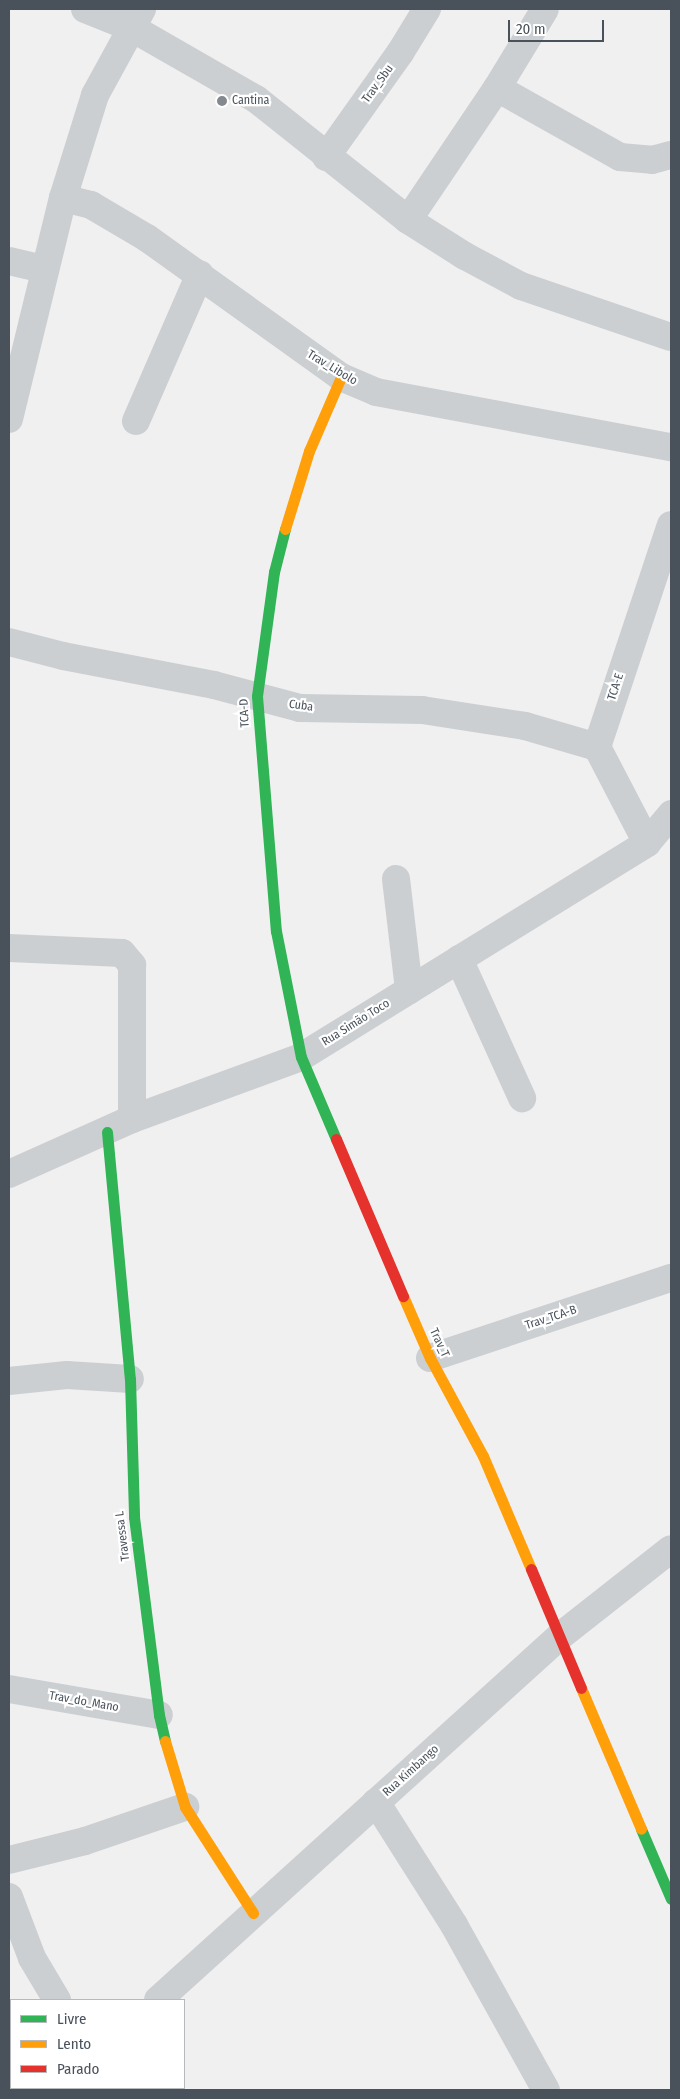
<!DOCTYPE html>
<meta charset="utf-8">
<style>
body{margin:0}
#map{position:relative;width:680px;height:2099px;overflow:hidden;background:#f1f0f0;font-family:"Fira Sans Condensed",sans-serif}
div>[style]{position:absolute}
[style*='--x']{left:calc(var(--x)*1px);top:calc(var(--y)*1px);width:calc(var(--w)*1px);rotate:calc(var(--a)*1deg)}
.street>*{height:28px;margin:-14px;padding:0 14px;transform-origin:14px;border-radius:14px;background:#cccfd1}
.fast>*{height:11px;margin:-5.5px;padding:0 5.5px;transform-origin:5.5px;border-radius:5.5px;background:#30b455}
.slow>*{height:11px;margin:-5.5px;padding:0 5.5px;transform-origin:5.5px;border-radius:5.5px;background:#ff9f0a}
.jam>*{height:11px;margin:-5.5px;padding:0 5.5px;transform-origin:5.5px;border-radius:5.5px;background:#e5322d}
.dots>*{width:14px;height:14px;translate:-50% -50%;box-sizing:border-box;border:2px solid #fff;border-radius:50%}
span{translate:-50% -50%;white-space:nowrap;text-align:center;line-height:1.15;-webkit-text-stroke:4.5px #fff;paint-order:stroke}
.street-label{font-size:12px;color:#49525b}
.poi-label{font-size:12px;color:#49525b}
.left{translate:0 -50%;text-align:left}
.frame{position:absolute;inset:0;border:10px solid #49525b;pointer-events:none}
.legend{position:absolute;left:10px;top:1999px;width:175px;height:90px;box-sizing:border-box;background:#fff;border:1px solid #b6babd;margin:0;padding:6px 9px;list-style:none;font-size:15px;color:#49525b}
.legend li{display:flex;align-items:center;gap:10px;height:25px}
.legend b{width:25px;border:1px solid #b6babd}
.scale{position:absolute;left:508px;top:20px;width:96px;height:22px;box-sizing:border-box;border:2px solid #49525b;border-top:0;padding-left:6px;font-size:15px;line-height:18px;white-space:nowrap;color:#49525b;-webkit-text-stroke:4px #fff;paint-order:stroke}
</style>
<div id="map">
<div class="street">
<i style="--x:85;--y:9;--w:51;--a:22"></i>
<i style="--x:132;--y:28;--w:143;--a:29.8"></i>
<i style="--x:256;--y:99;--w:194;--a:38.5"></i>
<i style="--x:408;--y:220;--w:67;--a:32.3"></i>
<i style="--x:465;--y:256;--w:64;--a:28.2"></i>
<i style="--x:521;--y:286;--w:158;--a:18.8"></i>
<i style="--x:497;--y:88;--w:141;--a:29.3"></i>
<i style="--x:620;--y:157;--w:32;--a:5"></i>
<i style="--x:652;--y:160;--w:20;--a:-15"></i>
<i style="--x:326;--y:157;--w:128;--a:-54.6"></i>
<i style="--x:400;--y:53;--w:52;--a:-58.5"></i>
<i style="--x:63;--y:198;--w:29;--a:14"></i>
<i style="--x:91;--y:205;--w:65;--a:30.5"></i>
<i style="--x:147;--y:238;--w:239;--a:35.6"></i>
<i style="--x:341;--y:377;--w:38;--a:23"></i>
<i style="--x:376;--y:392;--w:300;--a:10.6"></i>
<i style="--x:408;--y:220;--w:159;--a:-56"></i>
<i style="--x:497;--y:88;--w:92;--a:-58.7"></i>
<i style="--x:9;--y:261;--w:37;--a:13"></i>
<i style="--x:9;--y:419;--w:228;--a:-76.3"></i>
<i style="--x:63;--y:198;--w:108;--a:-72.7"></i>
<i style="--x:95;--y:95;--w:98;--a:-61.3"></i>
<i style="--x:136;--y:421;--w:160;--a:-66.5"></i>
<i style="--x:9;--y:642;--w:56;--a:14.5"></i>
<i style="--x:63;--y:656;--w:154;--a:10.9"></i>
<i style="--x:214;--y:685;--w:89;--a:15"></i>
<i style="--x:300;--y:708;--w:122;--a:0.9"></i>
<i style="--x:422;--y:710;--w:104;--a:8.8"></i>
<i style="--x:525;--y:726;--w:75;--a:16.3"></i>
<i style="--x:647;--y:843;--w:108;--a:-117.5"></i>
<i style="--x:597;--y:747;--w:234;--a:-71.6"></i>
<i style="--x:396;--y:879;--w:112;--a:83.3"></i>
<i style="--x:9;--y:948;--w:113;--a:2.5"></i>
<i style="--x:122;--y:953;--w:16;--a:50"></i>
<i style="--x:132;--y:965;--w:154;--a:90"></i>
<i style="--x:459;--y:959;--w:153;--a:65.6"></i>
<i style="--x:9;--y:1174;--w:135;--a:-24.1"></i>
<i style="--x:132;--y:1119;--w:180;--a:-20.1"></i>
<i style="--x:301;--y:1057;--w:407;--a:-31.7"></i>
<i style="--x:647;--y:843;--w:38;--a:-50"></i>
<i style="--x:430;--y:1358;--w:254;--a:-18.4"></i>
<i style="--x:9;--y:1381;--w:58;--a:-5.9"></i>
<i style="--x:67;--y:1375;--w:63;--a:3.6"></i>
<i style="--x:9;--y:1689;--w:152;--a:9.8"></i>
<i style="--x:376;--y:1802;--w:146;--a:57.6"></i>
<i style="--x:454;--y:1925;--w:189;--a:60.9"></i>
<i style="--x:9;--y:1860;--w:78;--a:-14"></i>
<i style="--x:85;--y:1841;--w:106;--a:-18.8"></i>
<i style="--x:9;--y:1897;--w:65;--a:69.3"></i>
<i style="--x:32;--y:1958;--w:49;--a:59.2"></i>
<i style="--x:158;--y:2000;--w:541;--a:-42.15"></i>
<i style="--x:559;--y:1637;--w:142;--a:-38.2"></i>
<i style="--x:117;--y:2088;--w:2;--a:63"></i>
<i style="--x:57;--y:2090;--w:4;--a:-34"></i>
</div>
<div class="fast">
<i style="--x:285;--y:529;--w:44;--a:104.3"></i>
<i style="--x:274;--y:572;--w:125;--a:97.8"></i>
<i style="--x:257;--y:696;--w:236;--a:85.4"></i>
<i style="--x:276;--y:931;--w:128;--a:78.8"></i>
<i style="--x:301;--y:1057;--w:89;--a:66.9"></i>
<i style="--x:107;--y:1132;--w:248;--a:84.7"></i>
<i style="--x:130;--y:1379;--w:138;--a:88.3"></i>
<i style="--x:134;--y:1517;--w:200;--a:82.8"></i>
<i style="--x:159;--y:1715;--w:27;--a:77"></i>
<i style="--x:641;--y:1829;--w:76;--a:66.8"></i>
</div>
<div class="slow">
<i style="--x:285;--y:529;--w:82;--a:-72.9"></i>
<i style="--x:309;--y:451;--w:81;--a:-66.6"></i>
<i style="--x:403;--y:1296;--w:68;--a:66.5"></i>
<i style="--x:430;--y:1358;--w:111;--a:61.6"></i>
<i style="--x:483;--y:1456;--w:123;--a:67"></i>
<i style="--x:581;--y:1688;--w:153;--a:66.9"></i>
<i style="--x:165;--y:1741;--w:69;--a:73.1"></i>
<i style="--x:185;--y:1807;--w:126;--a:57.3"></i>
</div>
<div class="jam">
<i style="--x:336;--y:1139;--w:171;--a:66.9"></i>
<i style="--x:531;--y:1569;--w:129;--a:67.2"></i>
</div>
<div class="dots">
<i style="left:222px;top:101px;background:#84898f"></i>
</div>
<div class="street-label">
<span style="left:378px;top:84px;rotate:-54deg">Trav_Sbu</span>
<span style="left:332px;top:368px;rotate:31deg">Trav_Libolo</span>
<span style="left:616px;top:687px;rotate:-72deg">TCA-E</span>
<span style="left:301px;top:706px;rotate:8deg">Cuba</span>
<span style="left:245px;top:713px;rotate:-93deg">TCA-D</span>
<span style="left:356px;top:1023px;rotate:-32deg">Rua Simão Toco</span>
<span style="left:551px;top:1318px;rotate:-18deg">Trav_TCA-B</span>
<span style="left:439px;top:1343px;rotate:65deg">Trav_T</span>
<span style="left:123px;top:1536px;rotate:-97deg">Travessa L</span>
<span style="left:84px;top:1702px;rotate:10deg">Trav_do_Mano</span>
<span style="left:411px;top:1771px;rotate:-42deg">Rua Kimbango</span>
</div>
<div class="poi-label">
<span class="left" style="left:232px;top:101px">Cantina</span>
</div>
<div class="frame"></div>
<ul class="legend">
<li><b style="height:6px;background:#30b455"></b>Livre</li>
<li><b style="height:6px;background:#ff9f0a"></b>Lento</li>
<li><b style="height:6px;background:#e5322d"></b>Parado</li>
</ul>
<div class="scale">20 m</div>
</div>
